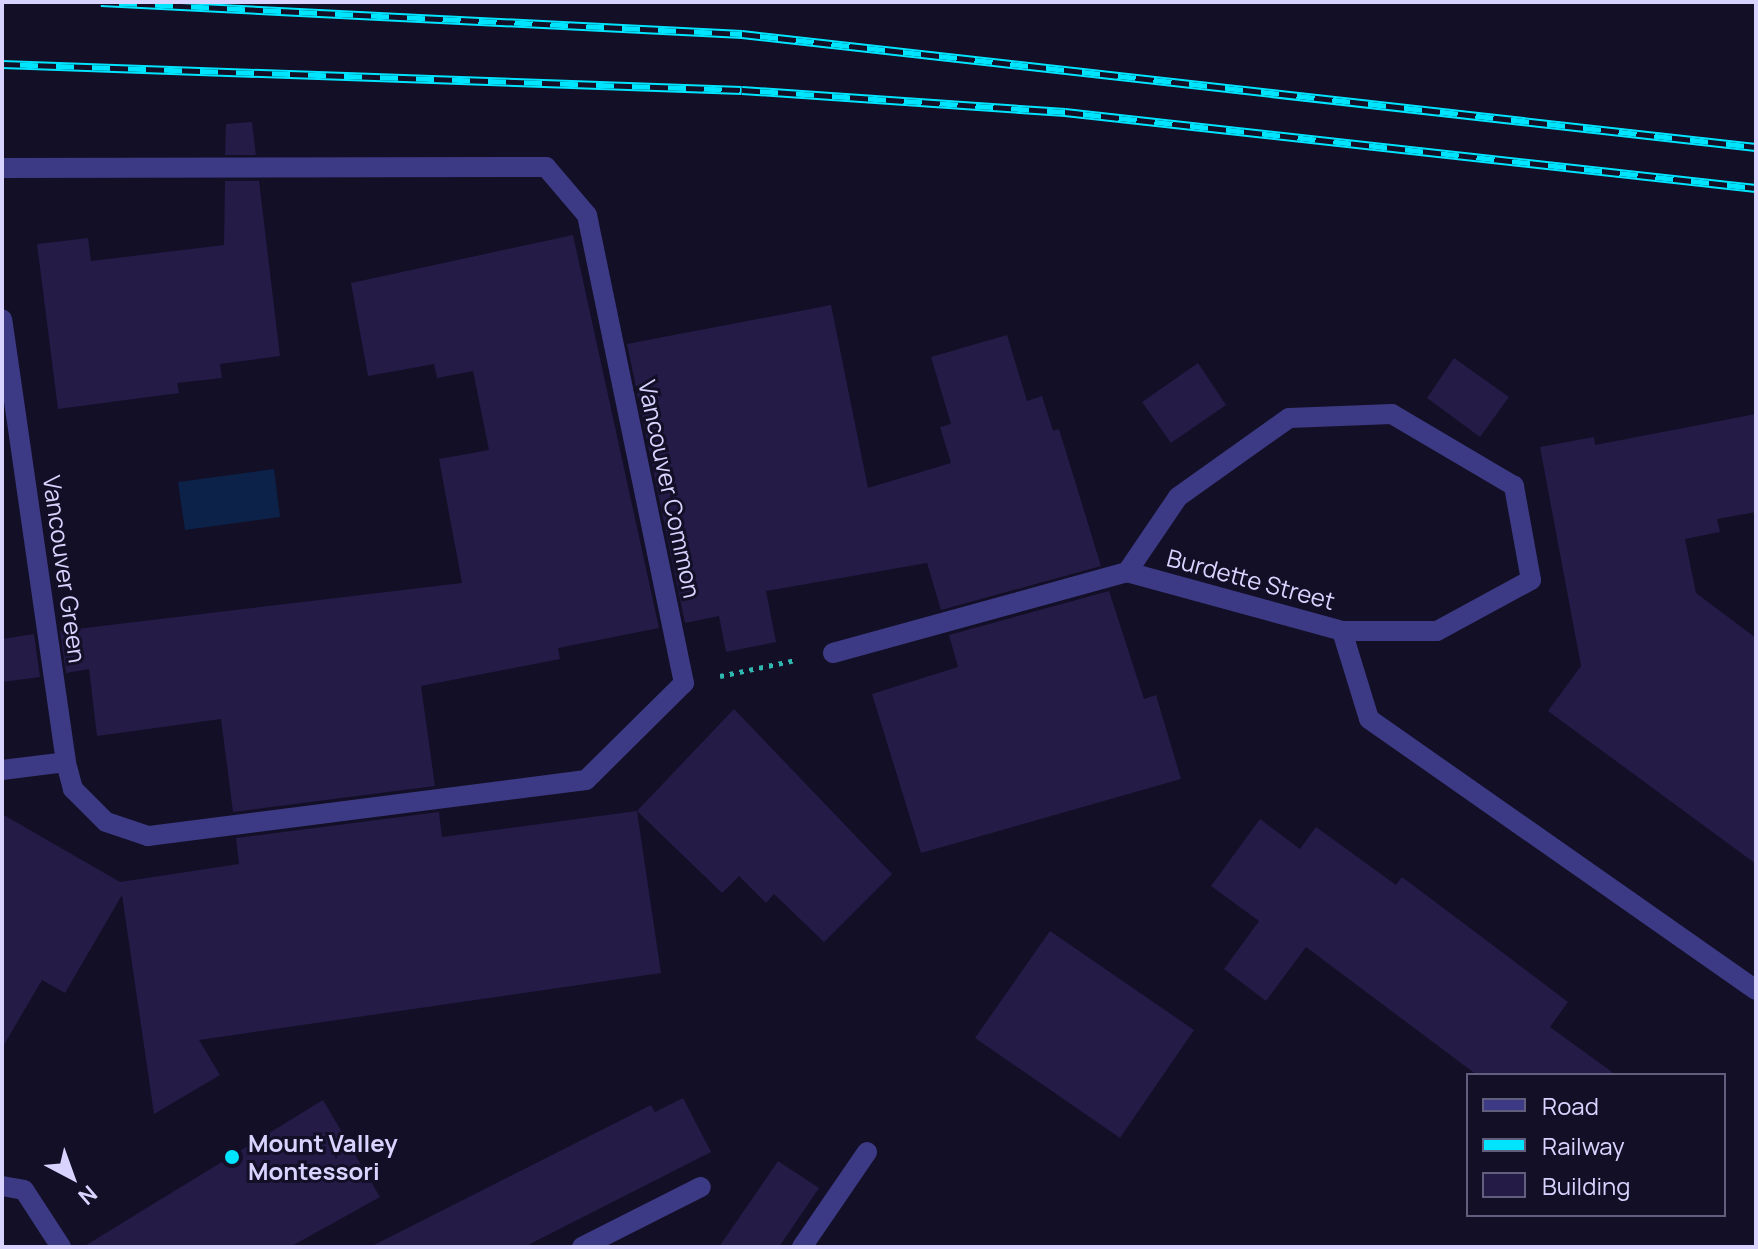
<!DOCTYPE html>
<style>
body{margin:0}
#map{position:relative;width:1758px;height:1249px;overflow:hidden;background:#130f26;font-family:Manrope,sans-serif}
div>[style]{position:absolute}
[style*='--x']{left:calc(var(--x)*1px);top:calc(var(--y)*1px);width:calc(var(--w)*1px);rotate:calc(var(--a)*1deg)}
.water>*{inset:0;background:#0c2248}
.building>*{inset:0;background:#241b47}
.path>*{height:5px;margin-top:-2.5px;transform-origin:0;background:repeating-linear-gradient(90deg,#2fb8b0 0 4px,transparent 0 10px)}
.service>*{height:20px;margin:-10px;padding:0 10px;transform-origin:10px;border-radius:10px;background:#3d3a85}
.minor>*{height:20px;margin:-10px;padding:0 10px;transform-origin:10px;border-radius:10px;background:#3d3a85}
.rail>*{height:9px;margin-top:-4.5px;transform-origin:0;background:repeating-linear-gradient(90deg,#130f26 0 18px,#00e5ff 0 36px);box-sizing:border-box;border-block:2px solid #00e5ff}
.dots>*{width:22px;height:22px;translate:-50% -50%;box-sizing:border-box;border:4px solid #130f26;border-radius:50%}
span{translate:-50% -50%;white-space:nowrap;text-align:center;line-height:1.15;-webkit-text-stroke:6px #130f26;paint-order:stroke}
.street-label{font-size:24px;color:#d9d4ff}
.poi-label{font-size:24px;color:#d9d4ff;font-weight:700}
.left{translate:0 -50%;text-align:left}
.frame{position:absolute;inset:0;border:4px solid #d9d4ff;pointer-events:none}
.legend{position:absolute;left:1466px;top:1073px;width:260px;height:144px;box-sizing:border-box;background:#130f26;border:2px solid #625e7d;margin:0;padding:10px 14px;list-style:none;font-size:24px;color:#d9d4ff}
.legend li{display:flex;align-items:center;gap:16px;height:40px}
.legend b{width:40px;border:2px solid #625e7d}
.north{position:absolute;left:32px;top:1137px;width:80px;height:80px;-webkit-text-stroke:6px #130f26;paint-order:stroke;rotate:139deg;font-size:22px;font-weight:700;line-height:32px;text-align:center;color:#d9d4ff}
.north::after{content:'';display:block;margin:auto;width:28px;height:36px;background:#d9d4ff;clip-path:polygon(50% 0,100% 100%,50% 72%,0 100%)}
</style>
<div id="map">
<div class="water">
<i style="clip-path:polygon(274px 469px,280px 517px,185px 530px,178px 482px)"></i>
</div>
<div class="building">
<i style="clip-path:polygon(252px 122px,256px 155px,225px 155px,226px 124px)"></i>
<i style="clip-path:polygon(225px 181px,259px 181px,280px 356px,220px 364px,222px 378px,177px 383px,179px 393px,58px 409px,37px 244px,88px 238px,91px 261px,224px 245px)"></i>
<i style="clip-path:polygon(573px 235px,659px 628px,558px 648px,560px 659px,421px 686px,435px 786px,233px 812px,221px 719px,97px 736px,89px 669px,66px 673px,60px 631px,462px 583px,439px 459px,489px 450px,473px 371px,437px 378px,434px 364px,368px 376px,351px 283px)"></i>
<i style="clip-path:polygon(831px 305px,868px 488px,951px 463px,940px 427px,951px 424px,931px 357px,1007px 335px,1027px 401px,1042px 396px,1053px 431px,1059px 429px,1101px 566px,941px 610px,927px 563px,766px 591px,776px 642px,726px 652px,719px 616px,685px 623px,627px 344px)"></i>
<i style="clip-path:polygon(1454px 358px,1509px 397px,1480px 437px,1427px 398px)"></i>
<i style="clip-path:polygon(1198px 363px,1226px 405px,1171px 443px,1142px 402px)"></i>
<i style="clip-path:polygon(1756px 414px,1756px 512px,1717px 519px,1720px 532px,1685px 539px,1696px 593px,1756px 638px,1756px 864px,1548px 711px,1581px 666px,1540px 447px,1594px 437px,1595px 445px)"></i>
<i style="clip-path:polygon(1109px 591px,1144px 699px,1156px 695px,1181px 779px,921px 853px,872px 694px,958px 667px,949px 635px)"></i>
<i style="clip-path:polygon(34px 634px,40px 677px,2px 682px,2px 639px)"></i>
<i style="clip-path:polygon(734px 709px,892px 874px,824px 942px,774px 894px,766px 903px,739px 876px,722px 893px,637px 811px,661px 973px,199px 1040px,220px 1075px,154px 1114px,122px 895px,65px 993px,42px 980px,2px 1048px,2px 814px,120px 882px,239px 864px,236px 838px,439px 812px,442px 837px,637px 811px)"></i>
<i style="clip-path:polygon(1260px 819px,1300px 849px,1316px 827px,1396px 885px,1402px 877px,1568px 1002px,1550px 1027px,1616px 1075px,1477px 1075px,1306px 947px,1266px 1001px,1224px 969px,1259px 921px,1211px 886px)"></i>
<i style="clip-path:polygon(1050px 931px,1194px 1030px,1120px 1138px,975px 1038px)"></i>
<i style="clip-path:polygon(683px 1098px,711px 1152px,524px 1247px,370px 1247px,651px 1105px,655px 1112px)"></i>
<i style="clip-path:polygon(323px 1100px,380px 1197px,290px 1247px,83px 1247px)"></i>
<i style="clip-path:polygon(778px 1161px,819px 1188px,779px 1247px,719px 1247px)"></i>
</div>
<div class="path">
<i style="--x:720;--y:676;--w:78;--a:-11.9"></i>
</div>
<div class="service">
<i style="--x:2;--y:1186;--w:22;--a:10"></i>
<i style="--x:24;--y:1190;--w:68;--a:57"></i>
</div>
<div class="minor">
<i style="--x:2;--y:168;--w:544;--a:-0.11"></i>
<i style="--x:546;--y:167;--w:63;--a:49.5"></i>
<i style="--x:587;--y:215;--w:478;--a:78.3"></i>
<i style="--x:684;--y:683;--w:138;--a:135.3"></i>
<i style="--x:586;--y:780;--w:442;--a:172.7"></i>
<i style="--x:148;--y:836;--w:44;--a:-161.6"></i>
<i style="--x:106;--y:822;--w:47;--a:-135"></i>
<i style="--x:73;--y:789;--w:28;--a:-105"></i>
<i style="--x:66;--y:762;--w:447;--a:-98.2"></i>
<i style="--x:1342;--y:631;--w:92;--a:72.9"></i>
<i style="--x:1369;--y:719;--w:472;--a:35"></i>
<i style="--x:833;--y:653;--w:305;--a:-15.4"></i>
<i style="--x:1127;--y:572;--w:223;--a:15.3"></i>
<i style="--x:1342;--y:631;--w:95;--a:0"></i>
<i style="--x:1437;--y:631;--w:107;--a:-28.5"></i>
<i style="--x:1531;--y:580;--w:96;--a:-100.3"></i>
<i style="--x:1514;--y:486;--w:142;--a:-149.5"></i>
<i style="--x:1392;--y:414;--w:103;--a:177.8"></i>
<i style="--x:1289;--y:418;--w:136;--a:144.6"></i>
<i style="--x:1178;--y:497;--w:91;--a:124.2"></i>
<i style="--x:2;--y:770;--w:64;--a:-7.1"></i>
<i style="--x:582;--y:1247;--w:133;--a:-26.8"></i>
<i style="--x:802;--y:1247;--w:115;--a:-55.6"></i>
</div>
<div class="rail">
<i style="--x:101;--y:2;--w:642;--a:2.86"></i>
<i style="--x:742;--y:34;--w:1020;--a:6.36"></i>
<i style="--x:2;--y:64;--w:740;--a:2.01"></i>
<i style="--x:742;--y:90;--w:324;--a:3.9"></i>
<i style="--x:1065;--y:112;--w:695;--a:6.28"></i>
</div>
<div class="dots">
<i style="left:232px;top:1157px;background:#00e5ff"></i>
</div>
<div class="street-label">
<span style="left:670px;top:489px;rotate:78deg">Vancouver Common</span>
<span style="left:65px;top:569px;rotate:82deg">Vancouver Green</span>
<span style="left:1251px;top:579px;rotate:15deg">Burdette Street</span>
</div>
<div class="poi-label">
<span class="left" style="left:248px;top:1157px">Mount Valley<br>Montessori</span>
</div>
<div class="frame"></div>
<ul class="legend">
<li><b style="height:10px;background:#3d3a85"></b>Road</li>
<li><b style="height:10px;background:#00e5ff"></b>Railway</li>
<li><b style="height:22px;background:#241b47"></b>Building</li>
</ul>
<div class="north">N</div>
</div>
